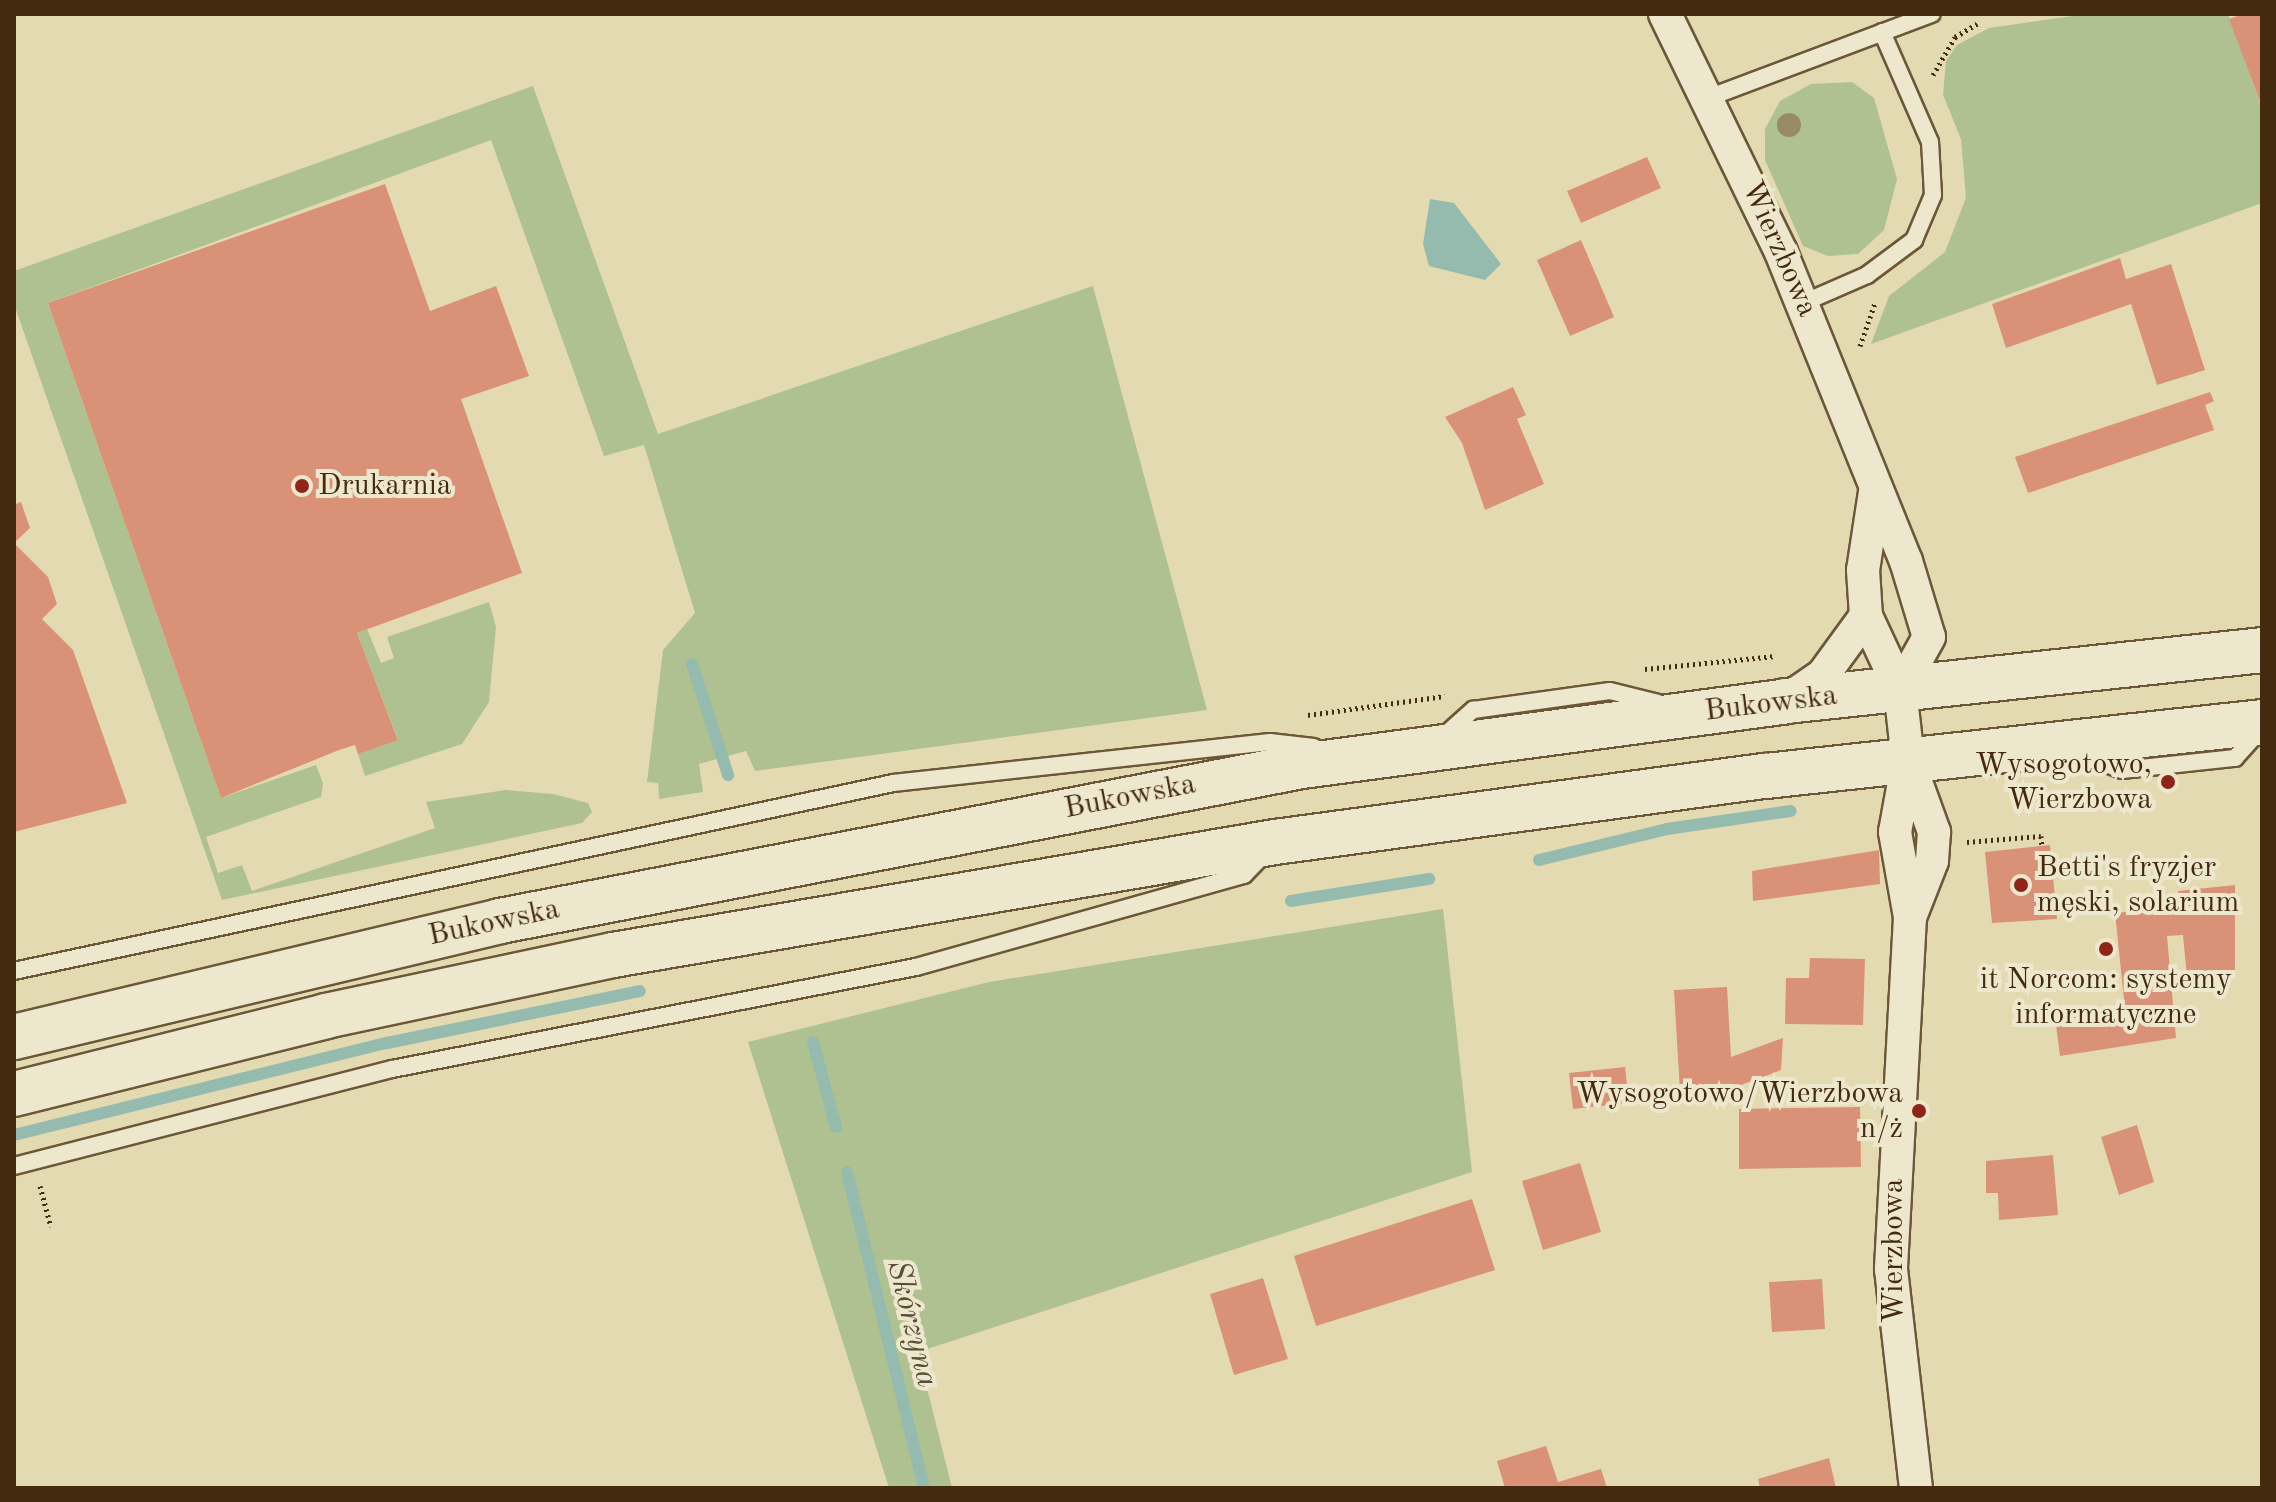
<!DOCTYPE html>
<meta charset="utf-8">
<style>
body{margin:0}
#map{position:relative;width:2276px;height:1502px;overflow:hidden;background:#e4dab2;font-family:"Old Standard TT",serif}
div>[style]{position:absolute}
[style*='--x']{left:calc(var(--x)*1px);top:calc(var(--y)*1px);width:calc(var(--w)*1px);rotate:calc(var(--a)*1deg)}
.green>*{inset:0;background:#afc190}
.water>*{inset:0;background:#95baae}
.stream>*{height:12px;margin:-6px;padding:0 6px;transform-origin:6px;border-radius:6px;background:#95baae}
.building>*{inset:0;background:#d99277}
.path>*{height:5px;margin-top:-2.5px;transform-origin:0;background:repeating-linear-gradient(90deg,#442b10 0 2px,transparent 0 6px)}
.roads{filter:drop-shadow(2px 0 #6c5738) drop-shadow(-2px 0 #6c5738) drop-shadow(0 2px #6c5738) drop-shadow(0 -2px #6c5738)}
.lane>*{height:16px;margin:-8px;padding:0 8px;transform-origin:8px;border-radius:8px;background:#ede7cd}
.street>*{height:32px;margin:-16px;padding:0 16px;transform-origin:16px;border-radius:16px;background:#ede7cd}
.secondary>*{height:44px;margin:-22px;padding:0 22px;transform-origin:22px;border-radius:22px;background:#ede7cd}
.trees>*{width:24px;height:24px;margin:-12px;border-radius:50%;background:#988a67}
.dots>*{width:22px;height:22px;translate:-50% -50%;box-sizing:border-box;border:4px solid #ede7cd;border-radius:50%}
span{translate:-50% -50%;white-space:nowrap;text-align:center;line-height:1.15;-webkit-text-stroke:8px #ede7cd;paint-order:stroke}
.street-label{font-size:30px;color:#442b10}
.poi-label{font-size:30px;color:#442b10}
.left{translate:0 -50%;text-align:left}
.right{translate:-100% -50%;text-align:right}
.water-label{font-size:32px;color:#584f38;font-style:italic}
.frame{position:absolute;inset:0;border:16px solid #442b10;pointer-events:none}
</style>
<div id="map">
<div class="green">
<i style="clip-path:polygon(2087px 14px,2228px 14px,2262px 108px,2262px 203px,1871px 344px,1889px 296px,1945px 252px,1966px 198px,1961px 139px,1943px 95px,1946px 61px,1957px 45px,1989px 28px)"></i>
<i style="clip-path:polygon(1852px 82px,1874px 98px,1897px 179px,1884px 230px,1858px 254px,1828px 256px,1803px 246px,1765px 160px,1765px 129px,1780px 101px,1811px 84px)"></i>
<i style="clip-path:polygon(533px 86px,658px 434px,1093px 286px,1207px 710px,755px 771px,746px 751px,699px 764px,703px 792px,659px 799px,658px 783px,647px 782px,663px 650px,695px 613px,644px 445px,604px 456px,491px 140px,48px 303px,221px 798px,316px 765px,323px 783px,321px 797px,206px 837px,218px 873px,242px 865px,252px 891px,435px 828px,426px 802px,506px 790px,553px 794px,588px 803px,592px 812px,582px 823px,222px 900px,14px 304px,14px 271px)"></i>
<i style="clip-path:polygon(489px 602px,496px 627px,489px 702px,462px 744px,365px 776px,358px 754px,398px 739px,357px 633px,367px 629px,381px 663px,394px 658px,387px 637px)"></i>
<i style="clip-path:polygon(1443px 909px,1472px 1172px,918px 1352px,952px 1488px,889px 1488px,748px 1042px,989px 982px)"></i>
</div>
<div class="water">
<i style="clip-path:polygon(1430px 199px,1454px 203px,1501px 264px,1485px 280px,1429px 266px,1423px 244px)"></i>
</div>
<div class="stream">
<i style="--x:692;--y:664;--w:117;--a:72"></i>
<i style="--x:1539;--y:860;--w:132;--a:-13.6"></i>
<i style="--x:1667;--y:829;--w:125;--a:-8.3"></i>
<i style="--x:1291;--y:901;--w:140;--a:-9.1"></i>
<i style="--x:813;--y:1042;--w:88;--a:74.9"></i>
<i style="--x:14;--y:1135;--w:384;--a:-13.9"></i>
<i style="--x:387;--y:1043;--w:258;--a:-11.6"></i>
<i style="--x:847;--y:1172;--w:325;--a:76.3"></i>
</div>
<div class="building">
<i style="clip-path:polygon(2243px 14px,2262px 14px,2262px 107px,2229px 19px)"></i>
<i style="clip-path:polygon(1647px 157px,1661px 188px,1581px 223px,1567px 191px)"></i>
<i style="clip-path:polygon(385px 184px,430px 311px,496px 286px,529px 376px,461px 399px,522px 573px,357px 633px,398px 740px,358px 754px,355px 745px,339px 750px,221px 798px,48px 303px)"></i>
<i style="clip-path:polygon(1581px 240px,1614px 317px,1570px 336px,1537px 260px)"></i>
<i style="clip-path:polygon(2120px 258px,2126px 279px,2171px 264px,2205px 370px,2157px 385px,2131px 304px,2006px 348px,1992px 304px)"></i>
<i style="clip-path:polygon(1513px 387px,1526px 415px,1517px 419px,1544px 484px,1485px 510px,1462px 443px,1445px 417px)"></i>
<i style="clip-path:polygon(2210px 392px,2214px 401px,2205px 405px,2214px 430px,2028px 493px,2015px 457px)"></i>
<i style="clip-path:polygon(21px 502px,30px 528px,14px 543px,48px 577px,57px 604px,42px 619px,73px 650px,127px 803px,14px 832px,14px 505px)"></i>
<i style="clip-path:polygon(2050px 845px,2057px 919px,1992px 923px,1985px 852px)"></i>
<i style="clip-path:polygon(1879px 850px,1880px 884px,1753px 901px,1752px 871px)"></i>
<i style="clip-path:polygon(2235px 885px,2235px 972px,2187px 977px,2183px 935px,2167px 936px,2176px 1038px,2060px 1056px,2055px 1017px,2125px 1009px,2115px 913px,2180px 907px,2178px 891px)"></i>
<i style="clip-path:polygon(1810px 958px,1865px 959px,1863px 1025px,1785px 1024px,1786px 978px,1809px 978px)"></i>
<i style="clip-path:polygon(1727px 987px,1731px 1057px,1783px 1038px,1781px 1070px,1733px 1088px,1680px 1092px,1674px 990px)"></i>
<i style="clip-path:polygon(1625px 1067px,1629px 1103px,1573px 1109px,1569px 1073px)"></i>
<i style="clip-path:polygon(1860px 1107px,1861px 1167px,1739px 1169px,1739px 1109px)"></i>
<i style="clip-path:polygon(2137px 1125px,2154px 1182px,2119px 1195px,2101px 1137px)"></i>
<i style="clip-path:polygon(2053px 1155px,2058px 1215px,1999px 1220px,1998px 1193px,1986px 1193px,1986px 1161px)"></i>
<i style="clip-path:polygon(1580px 1163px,1601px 1232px,1543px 1250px,1522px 1181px)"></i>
<i style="clip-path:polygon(1472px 1199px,1495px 1270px,1316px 1326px,1294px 1256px)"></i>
<i style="clip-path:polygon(1263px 1278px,1288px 1359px,1234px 1375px,1210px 1294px)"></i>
<i style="clip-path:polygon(1822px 1279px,1825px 1329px,1772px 1332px,1769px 1282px)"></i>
<i style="clip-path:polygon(1546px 1446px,1558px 1482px,1601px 1469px,1607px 1488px,1505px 1488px,1497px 1461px)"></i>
<i style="clip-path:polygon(1829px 1458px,1836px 1488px,1760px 1488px,1758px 1479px)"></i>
</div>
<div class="path">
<i style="--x:1933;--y:75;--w:44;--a:-59.9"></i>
<i style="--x:1955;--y:37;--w:26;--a:-31"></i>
<i style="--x:1860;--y:346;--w:46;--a:-70.8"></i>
<i style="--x:1645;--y:669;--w:131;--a:-5.7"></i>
<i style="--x:1308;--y:715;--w:138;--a:-7.9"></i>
<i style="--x:1967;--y:842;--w:74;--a:-4.6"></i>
<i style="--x:2041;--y:836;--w:11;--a:85"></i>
<i style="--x:40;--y:1186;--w:42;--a:75"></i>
</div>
<div class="roads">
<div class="lane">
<i style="--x:1708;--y:98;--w:239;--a:-20.6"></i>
<i style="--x:1803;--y:303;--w:70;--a:-23.6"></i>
<i style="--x:1867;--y:275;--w:59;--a:-36.7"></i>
<i style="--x:1914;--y:240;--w:49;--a:-67.1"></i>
<i style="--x:1933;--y:195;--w:53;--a:-93.2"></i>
<i style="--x:1930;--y:142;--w:120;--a:-113.6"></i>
<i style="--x:1445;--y:735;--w:38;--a:-42"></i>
<i style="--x:1473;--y:710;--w:138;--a:-7.9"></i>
<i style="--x:1610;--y:691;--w:49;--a:14"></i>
<i style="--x:2083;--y:755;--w:42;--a:21"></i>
<i style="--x:2122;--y:770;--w:114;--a:-6.1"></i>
<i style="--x:2235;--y:758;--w:38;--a:-48"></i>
<i style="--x:14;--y:971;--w:899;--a:-12.07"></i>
<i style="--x:893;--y:783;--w:379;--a:-6.2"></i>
<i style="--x:1270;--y:742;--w:44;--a:6.5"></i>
<i style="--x:14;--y:1166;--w:390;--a:-14.4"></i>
<i style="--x:392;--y:1069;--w:534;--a:-11.02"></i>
<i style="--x:916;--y:967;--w:341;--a:-15.7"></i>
<i style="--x:1244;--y:875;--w:29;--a:-46"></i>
</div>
<div class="street">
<i style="--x:1665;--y:14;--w:265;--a:64"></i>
<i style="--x:1781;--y:252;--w:333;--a:68"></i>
<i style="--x:1906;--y:561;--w:79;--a:73.2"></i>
<i style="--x:1929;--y:637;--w:60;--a:119.1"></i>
<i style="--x:1875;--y:492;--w:79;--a:98.7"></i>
<i style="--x:1863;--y:570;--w:46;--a:86.3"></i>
<i style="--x:1866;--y:616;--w:81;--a:65"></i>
<i style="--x:1900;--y:689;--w:71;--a:83.6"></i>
<i style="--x:1908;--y:760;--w:77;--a:70.1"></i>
<i style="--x:1934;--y:832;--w:29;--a:94"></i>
<i style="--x:1932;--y:861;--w:60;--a:111.4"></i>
<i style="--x:1787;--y:700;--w:44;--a:-34.8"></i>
<i style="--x:1823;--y:675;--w:73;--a:-53.9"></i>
<i style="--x:1908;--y:760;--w:73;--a:100.2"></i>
<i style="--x:1895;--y:832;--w:86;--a:80"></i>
<i style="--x:1910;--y:917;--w:353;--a:93.1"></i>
<i style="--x:1891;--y:1269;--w:220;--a:83.5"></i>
</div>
<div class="secondary">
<i style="--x:14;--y:1037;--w:500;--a:-13.4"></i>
<i style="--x:500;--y:921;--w:817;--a:-10.94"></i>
<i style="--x:1302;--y:766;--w:488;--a:-7.6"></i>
<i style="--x:1786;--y:701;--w:479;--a:-6.1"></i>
<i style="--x:14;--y:1094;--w:322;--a:-14"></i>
<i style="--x:326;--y:1016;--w:293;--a:-12"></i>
<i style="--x:613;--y:955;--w:672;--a:-9.69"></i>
<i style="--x:1275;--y:842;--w:495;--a:-7.7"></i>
<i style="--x:1766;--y:776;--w:499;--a:-6.2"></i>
</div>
</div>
<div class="trees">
<i style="left:1789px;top:125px"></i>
</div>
<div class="dots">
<i style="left:302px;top:486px;background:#8f2418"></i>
<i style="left:2168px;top:782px;background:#8f2418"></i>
<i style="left:2021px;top:885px;background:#8f2418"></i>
<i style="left:2106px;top:949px;background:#8f2418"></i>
<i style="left:1919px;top:1111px;background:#8f2418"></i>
</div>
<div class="street-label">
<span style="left:1779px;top:249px;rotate:66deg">Wierzbowa</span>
<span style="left:1771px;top:704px;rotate:-7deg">Bukowska</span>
<span style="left:1130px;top:797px;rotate:-11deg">Bukowska</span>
<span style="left:494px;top:923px;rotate:-12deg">Bukowska</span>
<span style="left:1894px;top:1251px;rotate:-90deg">Wierzbowa</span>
</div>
<div class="poi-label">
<span class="left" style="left:318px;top:486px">Drukarnia</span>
<span class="right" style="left:2152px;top:782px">Wysogotowo,<br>Wierzbowa</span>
<span class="left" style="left:2037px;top:885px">Betti's fryzjer<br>męski, solarium</span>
<span style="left:2106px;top:997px">it Norcom: systemy<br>informatyczne</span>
<span class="right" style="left:1903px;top:1111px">Wysogotowo/Wierzbowa<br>n/ż</span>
</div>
<div class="water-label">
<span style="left:911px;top:1324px;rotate:76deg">Skórzyna</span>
</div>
<div class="frame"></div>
</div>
